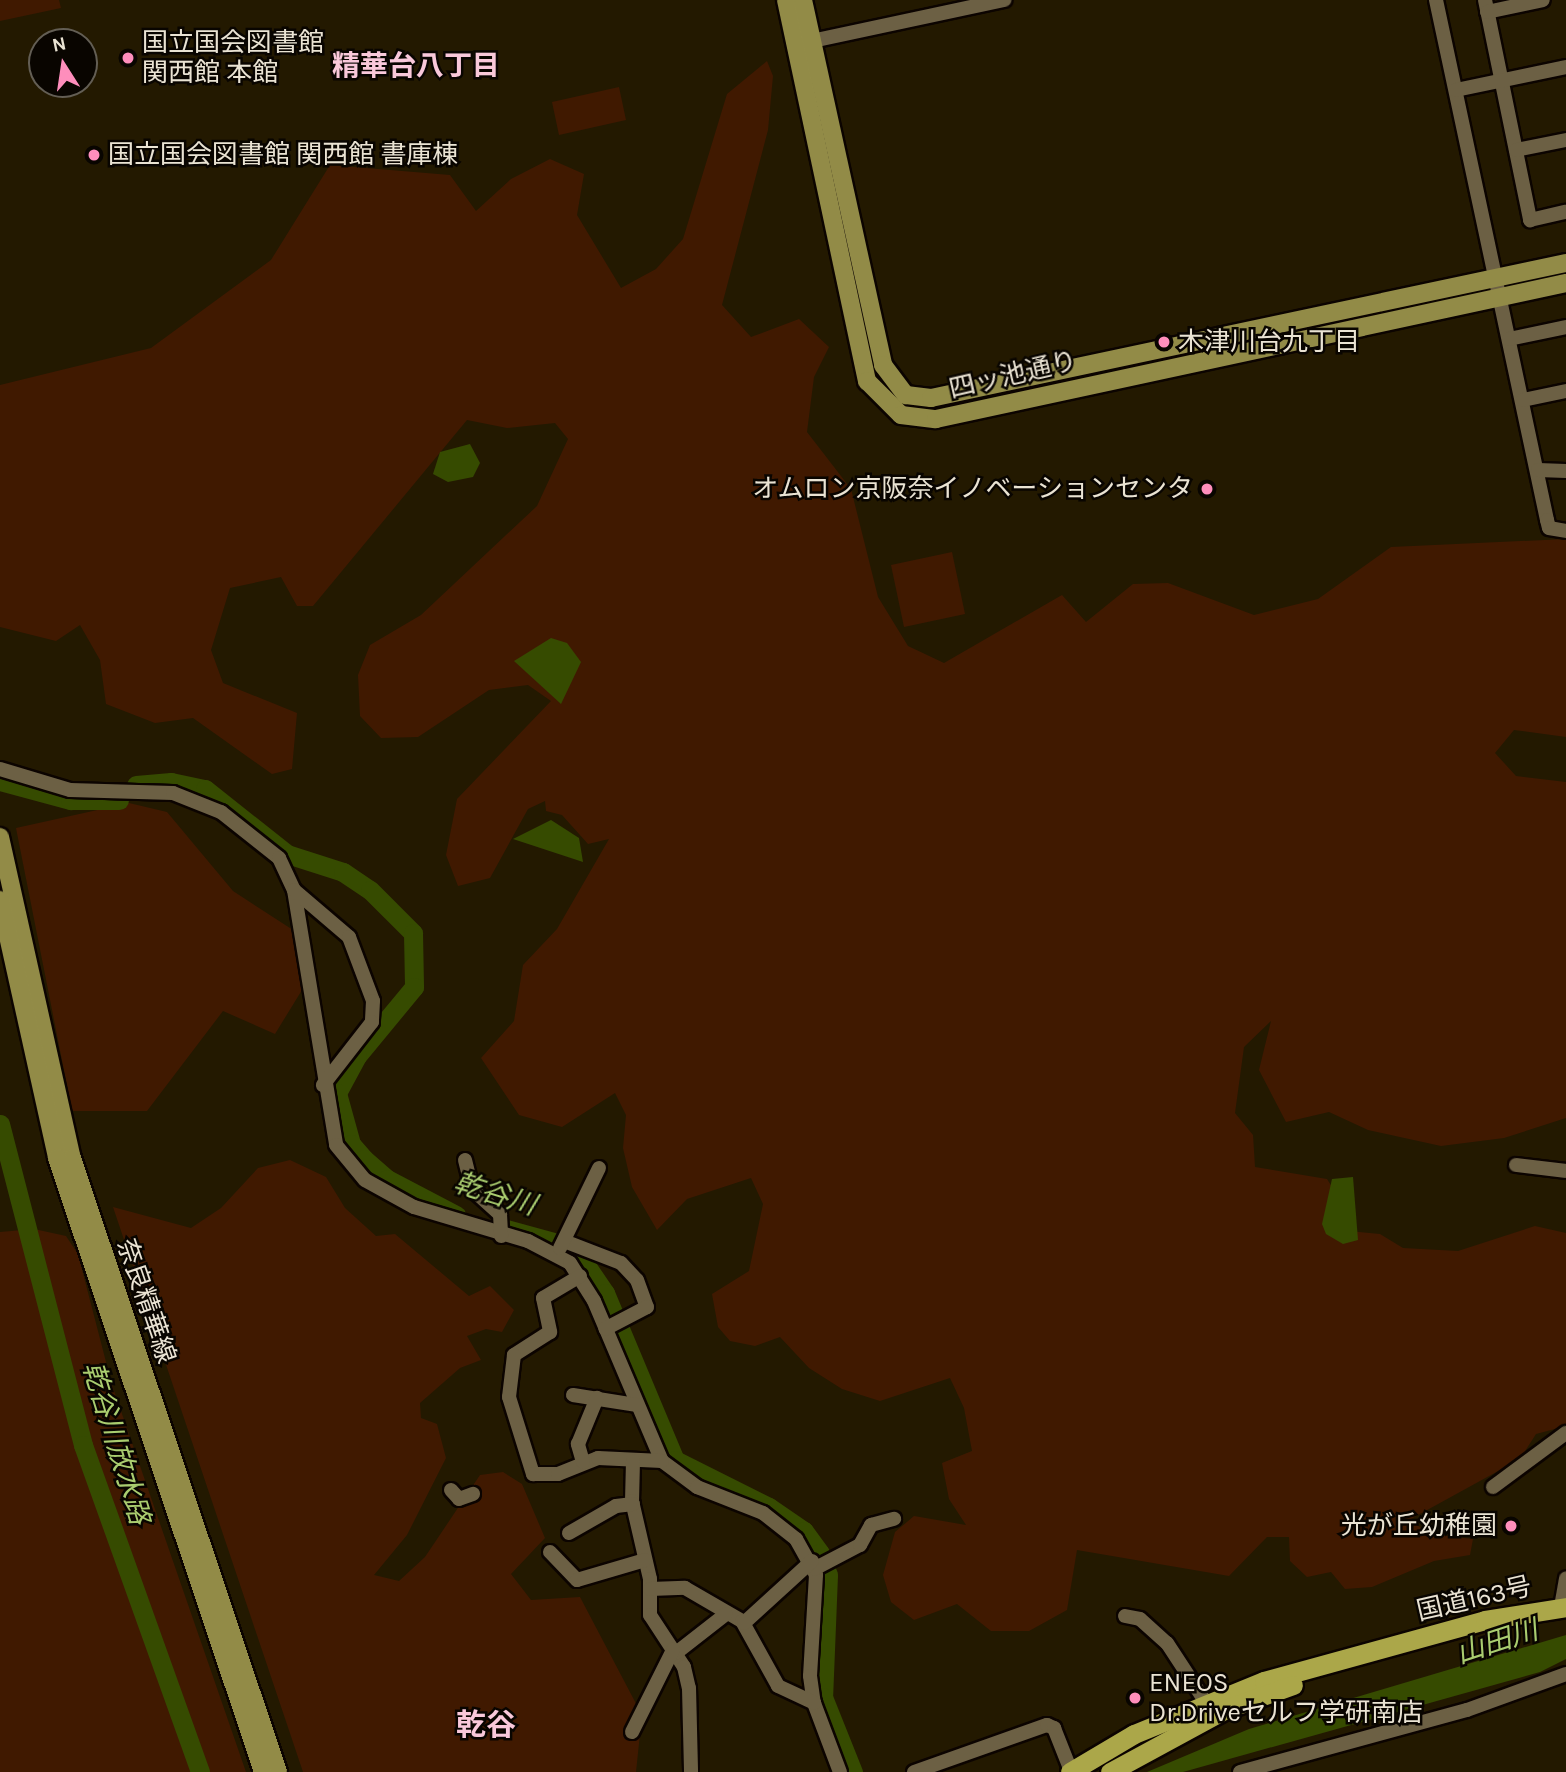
<!DOCTYPE html>
<meta charset="utf-8">
<style>
body{margin:0}
#map{position:relative;width:1566px;height:1772px;overflow:hidden;background:#231900;font-family:Karla,"Noto Sans JP",sans-serif}
div>[style]{position:absolute}
[style*='--x']{left:calc(var(--x)*1px);top:calc(var(--y)*1px);width:calc(var(--w)*1px);rotate:calc(var(--a)*1deg)}
.green>*{inset:0;background:#401900}
.water>*{inset:0;background:#364b00}
.river>*{height:19px;margin:-9.5px;padding:0 9.5px;transform-origin:9.5px;border-radius:9.5px;background:#364b00}
.roads{filter:drop-shadow(2px 0 #0c0400) drop-shadow(-2px 0 #0c0400) drop-shadow(0 2px #0c0400) drop-shadow(0 -2px #0c0400)}
.minor>*{height:14px;margin:-7px;padding:0 7px;transform-origin:7px;border-radius:7px;background:#6c6044}
.major>*{height:18px;margin:-9px;padding:0 9px;transform-origin:9px;border-radius:9px;background:#928b47}
.highway>*{height:19px;margin:-9.5px;padding:0 9.5px;transform-origin:9.5px;border-radius:9.5px;background:#aba749}
.dots>*{width:19px;height:19px;translate:-50% -50%;box-sizing:border-box;border:4px solid #090500;border-radius:50%}
span{translate:-50% -50%;white-space:nowrap;text-align:center;line-height:1.15;-webkit-text-stroke:5px #090500;paint-order:stroke}
.poi-label{font-size:26px;color:#eae3d3}
.left{translate:0 -50%;text-align:left}
.right{translate:-100% -50%;text-align:right}
.street-label{font-size:26px;color:#eae3d3}
.neighbourhood-label{font-size:28px;color:#f9c8da;font-weight:700}
.water-label{font-size:28px;color:#aacd6f;font-style:italic}
.quarter-label{font-size:30px;color:#f9c8da;font-weight:700}
.north{position:absolute;left:28px;top:28px;width:70px;height:70px;box-sizing:border-box;background:#090500;border:2px solid #635e54;border-radius:50%;rotate:348deg;font-size:19px;font-weight:700;line-height:28px;text-align:center;color:#eae3d3}
.north::after{content:'';display:block;margin:auto;width:24px;height:32px;background:#fe8ebc;clip-path:polygon(50% 0,100% 100%,50% 72%,0 100%)}
</style>
<div id="map">
<div class="green">
<i style="clip-path:polygon(0 0,59px 0,61px 8px,0 21px)"></i>
<i style="clip-path:polygon(767px 61px,773px 76px,768px 130px,722px 305px,751px 337px,799px 319px,829px 347px,814px 377px,807px 432px,851px 489px,878px 597px,908px 646px,944px 663px,1062px 595px,1086px 622px,1133px 584px,1168px 583px,1254px 615px,1318px 599px,1391px 547px,1566px 539px,1566px 737px,1514px 730px,1495px 753px,1516px 776px,1566px 782px,1566px 1118px,1504px 1138px,1441px 1146px,1368px 1130px,1329px 1112px,1286px 1122px,1259px 1070px,1271px 1021px,1244px 1047px,1235px 1113px,1253px 1135px,1255px 1167px,1327px 1179px,1339px 1198px,1338px 1230px,1380px 1234px,1403px 1248px,1458px 1251px,1535px 1226px,1566px 1233px,1566px 1426px,1536px 1434px,1520px 1459px,1409px 1520px,1431px 1534px,1473px 1539px,1470px 1555px,1434px 1561px,1372px 1587px,1345px 1589px,1331px 1572px,1307px 1577px,1290px 1561px,1289px 1537px,1267px 1537px,1229px 1576px,1077px 1550px,1067px 1610px,1029px 1631px,991px 1631px,957px 1604px,914px 1620px,891px 1602px,883px 1575px,895px 1532px,914px 1516px,966px 1525px,949px 1499px,942px 1463px,972px 1451px,964px 1408px,950px 1378px,880px 1401px,842px 1389px,809px 1368px,780px 1337px,755px 1346px,730px 1341px,718px 1327px,712px 1294px,749px 1271px,763px 1204px,751px 1178px,687px 1199px,657px 1230px,632px 1187px,623px 1148px,626px 1115px,615px 1093px,562px 1127px,519px 1115px,481px 1058px,514px 1021px,523px 965px,557px 929px,609px 839px,588px 844px,562px 815px,546px 811px,545px 801px,528px 809px,490px 878px,458px 886px,446px 855px,457px 799px,551px 701px,528px 685px,489px 690px,418px 737px,381px 738px,360px 716px,358px 675px,370px 645px,421px 615px,537px 506px,568px 439px,555px 423px,507px 428px,467px 420px,313px 606px,297px 606px,281px 577px,230px 588px,211px 650px,223px 683px,297px 713px,292px 769px,272px 774px,193px 718px,155px 723px,106px 704px,100px 660px,80px 625px,56px 641px,0 627px,0 385px,151px 348px,271px 260px,330px 165px,450px 175px,476px 211px,511px 179px,550px 159px,584px 174px,577px 215px,621px 288px,656px 269px,683px 239px,727px 94px)"></i>
<i style="clip-path:polygon(619px 87px,626px 120px,559px 135px,552px 102px)"></i>
<i style="clip-path:polygon(952px 552px,965px 614px,904px 627px,891px 565px)"></i>
<i style="clip-path:polygon(129px 803px,167px 812px,233px 891px,293px 930px,302px 990px,275px 1034px,223px 1011px,147px 1111px,72px 1111px,16px 828px)"></i>
<i style="clip-path:polygon(290px 1160px,326px 1177px,345px 1208px,376px 1236px,395px 1234px,469px 1296px,490px 1286px,514px 1310px,502px 1332px,486px 1329px,467px 1336px,481px 1360px,460px 1368px,420px 1403px,421px 1418px,437px 1424px,446px 1458px,407px 1535px,374px 1575px,399px 1581px,425px 1557px,480px 1475px,503px 1472px,522px 1484px,545px 1538px,511px 1574px,531px 1600px,580px 1597px,642px 1715px,636px 1772px,303px 1772px,113px 1207px,191px 1228px,221px 1208px,258px 1168px)"></i>
<i style="clip-path:polygon(34px 1229px,66px 1236px,78px 1254px,112px 1385px,246px 1772px,0 1772px,0 1232px)"></i>
</div>
<div class="water">
<i style="clip-path:polygon(470px 444px,480px 463px,473px 477px,448px 482px,433px 474px,440px 452px)"></i>
<i style="clip-path:polygon(551px 638px,567px 643px,581px 662px,561px 704px,514px 661px)"></i>
<i style="clip-path:polygon(551px 820px,579px 838px,583px 862px,513px 839px)"></i>
<i style="clip-path:polygon(1353px 1177px,1358px 1240px,1343px 1244px,1326px 1234px,1322px 1224px,1332px 1179px)"></i>
<i style="clip-path:polygon(1566px 1635px,1566px 1659px,1540px 1672px,1183px 1772px,1147px 1772px,1249px 1729px)"></i>
</div>
<div class="river">
<i style="--x:0;--y:781;--w:73;--a:15.2"></i>
<i style="--x:70;--y:800;--w:49;--a:0"></i>
<i style="--x:136;--y:785;--w:35;--a:-5"></i>
<i style="--x:171;--y:782;--w:35;--a:12"></i>
<i style="--x:205;--y:789;--w:105;--a:38.4"></i>
<i style="--x:287;--y:854;--w:59;--a:17.8"></i>
<i style="--x:343;--y:872;--w:32;--a:34"></i>
<i style="--x:370;--y:890;--w:61;--a:45"></i>
<i style="--x:413;--y:933;--w:54;--a:88.9"></i>
<i style="--x:414;--y:987;--w:89;--a:129.6"></i>
<i style="--x:357;--y:1056;--w:42;--a:118.4"></i>
<i style="--x:337;--y:1093;--w:53;--a:74.6"></i>
<i style="--x:351;--y:1144;--w:20;--a:49"></i>
<i style="--x:364;--y:1159;--w:30;--a:41"></i>
<i style="--x:387;--y:1179;--w:78;--a:27.6"></i>
<i style="--x:0;--y:1124;--w:332;--a:75.5"></i>
<i style="--x:83;--y:1445;--w:347;--a:70.3"></i>
<i style="--x:499;--y:1227;--w:64;--a:15.3"></i>
<i style="--x:561;--y:1244;--w:33;--a:40"></i>
<i style="--x:586;--y:1265;--w:34;--a:56"></i>
<i style="--x:605;--y:1293;--w:181;--a:67.3"></i>
<i style="--x:675;--y:1460;--w:105;--a:26.6"></i>
<i style="--x:769;--y:1507;--w:42;--a:34.4"></i>
<i style="--x:804;--y:1531;--w:27;--a:54"></i>
<i style="--x:820;--y:1553;--w:23;--a:70"></i>
<i style="--x:828;--y:1575;--w:122;--a:92.3"></i>
<i style="--x:823;--y:1697;--w:81;--a:68.2"></i>
</div>
<div class="roads">
<div class="minor">
<i style="--x:1436;--y:0;--w:532;--a:77.95"></i>
<i style="--x:1547;--y:520;--w:8;--a:76"></i>
<i style="--x:1549;--y:528;--w:17;--a:10"></i>
<i style="--x:1485;--y:0;--w:225;--a:78.4"></i>
<i style="--x:1530;--y:220;--w:37;--a:-13"></i>
<i style="--x:1487;--y:12;--w:57;--a:-12.1"></i>
<i style="--x:803;--y:43;--w:206;--a:-12.1"></i>
<i style="--x:1456;--y:90;--w:112;--a:-11.8"></i>
<i style="--x:1516;--y:150;--w:51;--a:-11.3"></i>
<i style="--x:1509;--y:339;--w:58;--a:-11.9"></i>
<i style="--x:1523;--y:400;--w:44;--a:-11.8"></i>
<i style="--x:1538;--y:470;--w:28;--a:2"></i>
<i style="--x:0;--y:769;--w:73;--a:16.7"></i>
<i style="--x:70;--y:790;--w:103;--a:1.7"></i>
<i style="--x:173;--y:793;--w:52;--a:21.6"></i>
<i style="--x:221;--y:812;--w:74;--a:38.4"></i>
<i style="--x:279;--y:858;--w:35;--a:65"></i>
<i style="--x:294;--y:890;--w:258;--a:80.6"></i>
<i style="--x:336;--y:1145;--w:45;--a:50.4"></i>
<i style="--x:365;--y:1180;--w:56;--a:28.9"></i>
<i style="--x:414;--y:1207;--w:119;--a:16.6"></i>
<i style="--x:528;--y:1241;--w:47;--a:27.6"></i>
<i style="--x:570;--y:1263;--w:45;--a:57.7"></i>
<i style="--x:594;--y:1301;--w:174;--a:67"></i>
<i style="--x:662;--y:1461;--w:44;--a:36.6"></i>
<i style="--x:697;--y:1487;--w:71;--a:21.5"></i>
<i style="--x:763;--y:1513;--w:42;--a:38.2"></i>
<i style="--x:796;--y:1539;--w:41;--a:60.9"></i>
<i style="--x:816;--y:1575;--w:101;--a:93.4"></i>
<i style="--x:810;--y:1676;--w:27;--a:82"></i>
<i style="--x:814;--y:1703;--w:74;--a:69.4"></i>
<i style="--x:294;--y:890;--w:72;--a:40.5"></i>
<i style="--x:349;--y:937;--w:68;--a:69.4"></i>
<i style="--x:373;--y:1001;--w:21;--a:93"></i>
<i style="--x:372;--y:1022;--w:80;--a:127.9"></i>
<i style="--x:465;--y:1160;--w:30;--a:76"></i>
<i style="--x:472;--y:1189;--w:38;--a:42"></i>
<i style="--x:500;--y:1214;--w:22;--a:87"></i>
<i style="--x:1516;--y:1165;--w:50;--a:6.8"></i>
<i style="--x:564;--y:1241;--w:61;--a:21.1"></i>
<i style="--x:621;--y:1263;--w:23;--a:47"></i>
<i style="--x:637;--y:1280;--w:29;--a:70"></i>
<i style="--x:647;--y:1307;--w:47;--a:152.4"></i>
<i style="--x:560;--y:1248;--w:89;--a:-64"></i>
<i style="--x:580;--y:1276;--w:43;--a:149.3"></i>
<i style="--x:543;--y:1298;--w:35;--a:78"></i>
<i style="--x:550;--y:1332;--w:43;--a:147.4"></i>
<i style="--x:514;--y:1355;--w:42;--a:96.8"></i>
<i style="--x:509;--y:1397;--w:81;--a:72.7"></i>
<i style="--x:533;--y:1474;--w:25;--a:0"></i>
<i style="--x:558;--y:1474;--w:43;--a:-21.8"></i>
<i style="--x:598;--y:1458;--w:64;--a:2.7"></i>
<i style="--x:573;--y:1395;--w:65;--a:8.9"></i>
<i style="--x:633;--y:1461;--w:40;--a:91.4"></i>
<i style="--x:632;--y:1501;--w:80;--a:77"></i>
<i style="--x:650;--y:1579;--w:36;--a:90"></i>
<i style="--x:650;--y:1615;--w:62;--a:56.8"></i>
<i style="--x:684;--y:1667;--w:22;--a:77"></i>
<i style="--x:689;--y:1688;--w:84;--a:88.6"></i>
<i style="--x:583;--y:1462;--w:19;--a:-106"></i>
<i style="--x:578;--y:1444;--w:50;--a:-67.6"></i>
<i style="--x:1493;--y:1487;--w:91;--a:-36.5"></i>
<i style="--x:451;--y:1490;--w:12;--a:48"></i>
<i style="--x:459;--y:1499;--w:15;--a:-20"></i>
<i style="--x:569;--y:1533;--w:54;--a:-29.9"></i>
<i style="--x:616;--y:1506;--w:17;--a:-7"></i>
<i style="--x:550;--y:1552;--w:39;--a:46"></i>
<i style="--x:577;--y:1580;--w:71;--a:-16.4"></i>
<i style="--x:814;--y:1569;--w:52;--a:-27.6"></i>
<i style="--x:860;--y:1545;--w:23;--a:-61"></i>
<i style="--x:871;--y:1525;--w:24;--a:-15"></i>
<i style="--x:650;--y:1589;--w:35;--a:-2"></i>
<i style="--x:685;--y:1588;--w:66;--a:30.1"></i>
<i style="--x:742;--y:1621;--w:74;--a:61"></i>
<i style="--x:778;--y:1686;--w:40;--a:25"></i>
<i style="--x:1561;--y:1607;--w:29;--a:-80"></i>
<i style="--x:1125;--y:1616;--w:15;--a:11"></i>
<i style="--x:1140;--y:1619;--w:36;--a:42"></i>
<i style="--x:1167;--y:1643;--w:69;--a:56.8"></i>
<i style="--x:744;--y:1623;--w:92;--a:-42.4"></i>
<i style="--x:676;--y:1653;--w:63;--a:-38"></i>
<i style="--x:632;--y:1732;--w:92;--a:-63.4"></i>
<i style="--x:914;--y:1772;--w:141;--a:-19.5"></i>
<i style="--x:1047;--y:1725;--w:8;--a:23"></i>
<i style="--x:1054;--y:1728;--w:46;--a:68.4"></i>
<i style="--x:1240;--y:1772;--w:235;--a:-15.3"></i>
<i style="--x:1467;--y:1710;--w:105;--a:-20"></i>
</div>
<div class="major">
<i style="--x:786;--y:0;--w:390;--a:78"></i>
<i style="--x:867;--y:381;--w:48;--a:45"></i>
<i style="--x:901;--y:415;--w:35;--a:7"></i>
<i style="--x:936;--y:419;--w:645;--a:-12.18"></i>
<i style="--x:803;--y:0;--w:374;--a:77.6"></i>
<i style="--x:883;--y:365;--w:38;--a:53"></i>
<i style="--x:906;--y:395;--w:25;--a:7"></i>
<i style="--x:931;--y:398;--w:649;--a:-12"></i>
<i style="--x:0;--y:837;--w:329;--a:77.4"></i>
<i style="--x:72;--y:1158;--w:648;--a:71.45"></i>
<i style="--x:0;--y:900;--w:264;--a:77.5"></i>
<i style="--x:57;--y:1158;--w:648;--a:71.45"></i>
</div>
<div class="highway">
<i style="--x:1070;--y:1772;--w:74;--a:-30.7"></i>
<i style="--x:1134;--y:1734;--w:140;--a:-22.2"></i>
<i style="--x:1264;--y:1681;--w:229;--a:-15.4"></i>
<i style="--x:1485;--y:1620;--w:82;--a:-9.1"></i>
<i style="--x:1110;--y:1772;--w:132;--a:-28.5"></i>
<i style="--x:1226;--y:1709;--w:71;--a:-19.7"></i>
</div>
</div>
<div class="dots">
<i style="left:128px;top:58px;background:#fe8ebc"></i>
<i style="left:94px;top:155px;background:#fe8ebc"></i>
<i style="left:1164px;top:342px;background:#fe8ebc"></i>
<i style="left:1207px;top:489px;background:#fe8ebc"></i>
<i style="left:1511px;top:1526px;background:#fe8ebc"></i>
<i style="left:1135px;top:1698px;background:#fe8ebc"></i>
</div>
<div class="poi-label">
<span class="left" style="left:142px;top:58px">国立国会図書館<br>関西館 本館</span>
<span class="left" style="left:108px;top:155px">国立国会図書館 関西館 書庫棟</span>
<span class="left" style="left:1178px;top:342px">木津川台九丁目</span>
<span class="right" style="left:1193px;top:489px">オムロン京阪奈イノベーションセンタ</span>
<span class="right" style="left:1497px;top:1526px">光が丘幼稚園</span>
<span class="left" style="left:1149px;top:1698px">ENEOS<br>Dr.Driveセルフ学研南店</span>
</div>
<div class="street-label">
<span style="left:1013px;top:375px;rotate:-13deg">四ッ池通り</span>
<span style="left:146px;top:1301px;rotate:71deg">奈良精華線</span>
<span style="left:1474px;top:1599px;rotate:-13deg">国道163号</span>
</div>
<div class="neighbourhood-label">
<span style="left:416px;top:66px">精華台八丁目</span>
</div>
<div class="water-label">
<span style="left:495px;top:1194px;rotate:17deg">乾谷川</span>
<span style="left:116px;top:1443px;rotate:73deg">乾谷川放水路</span>
<span style="left:1497px;top:1642px;rotate:-18deg">山田川</span>
</div>
<div class="quarter-label">
<span style="left:486px;top:1725px">乾谷</span>
</div>
<div class="north">N</div>
</div>
